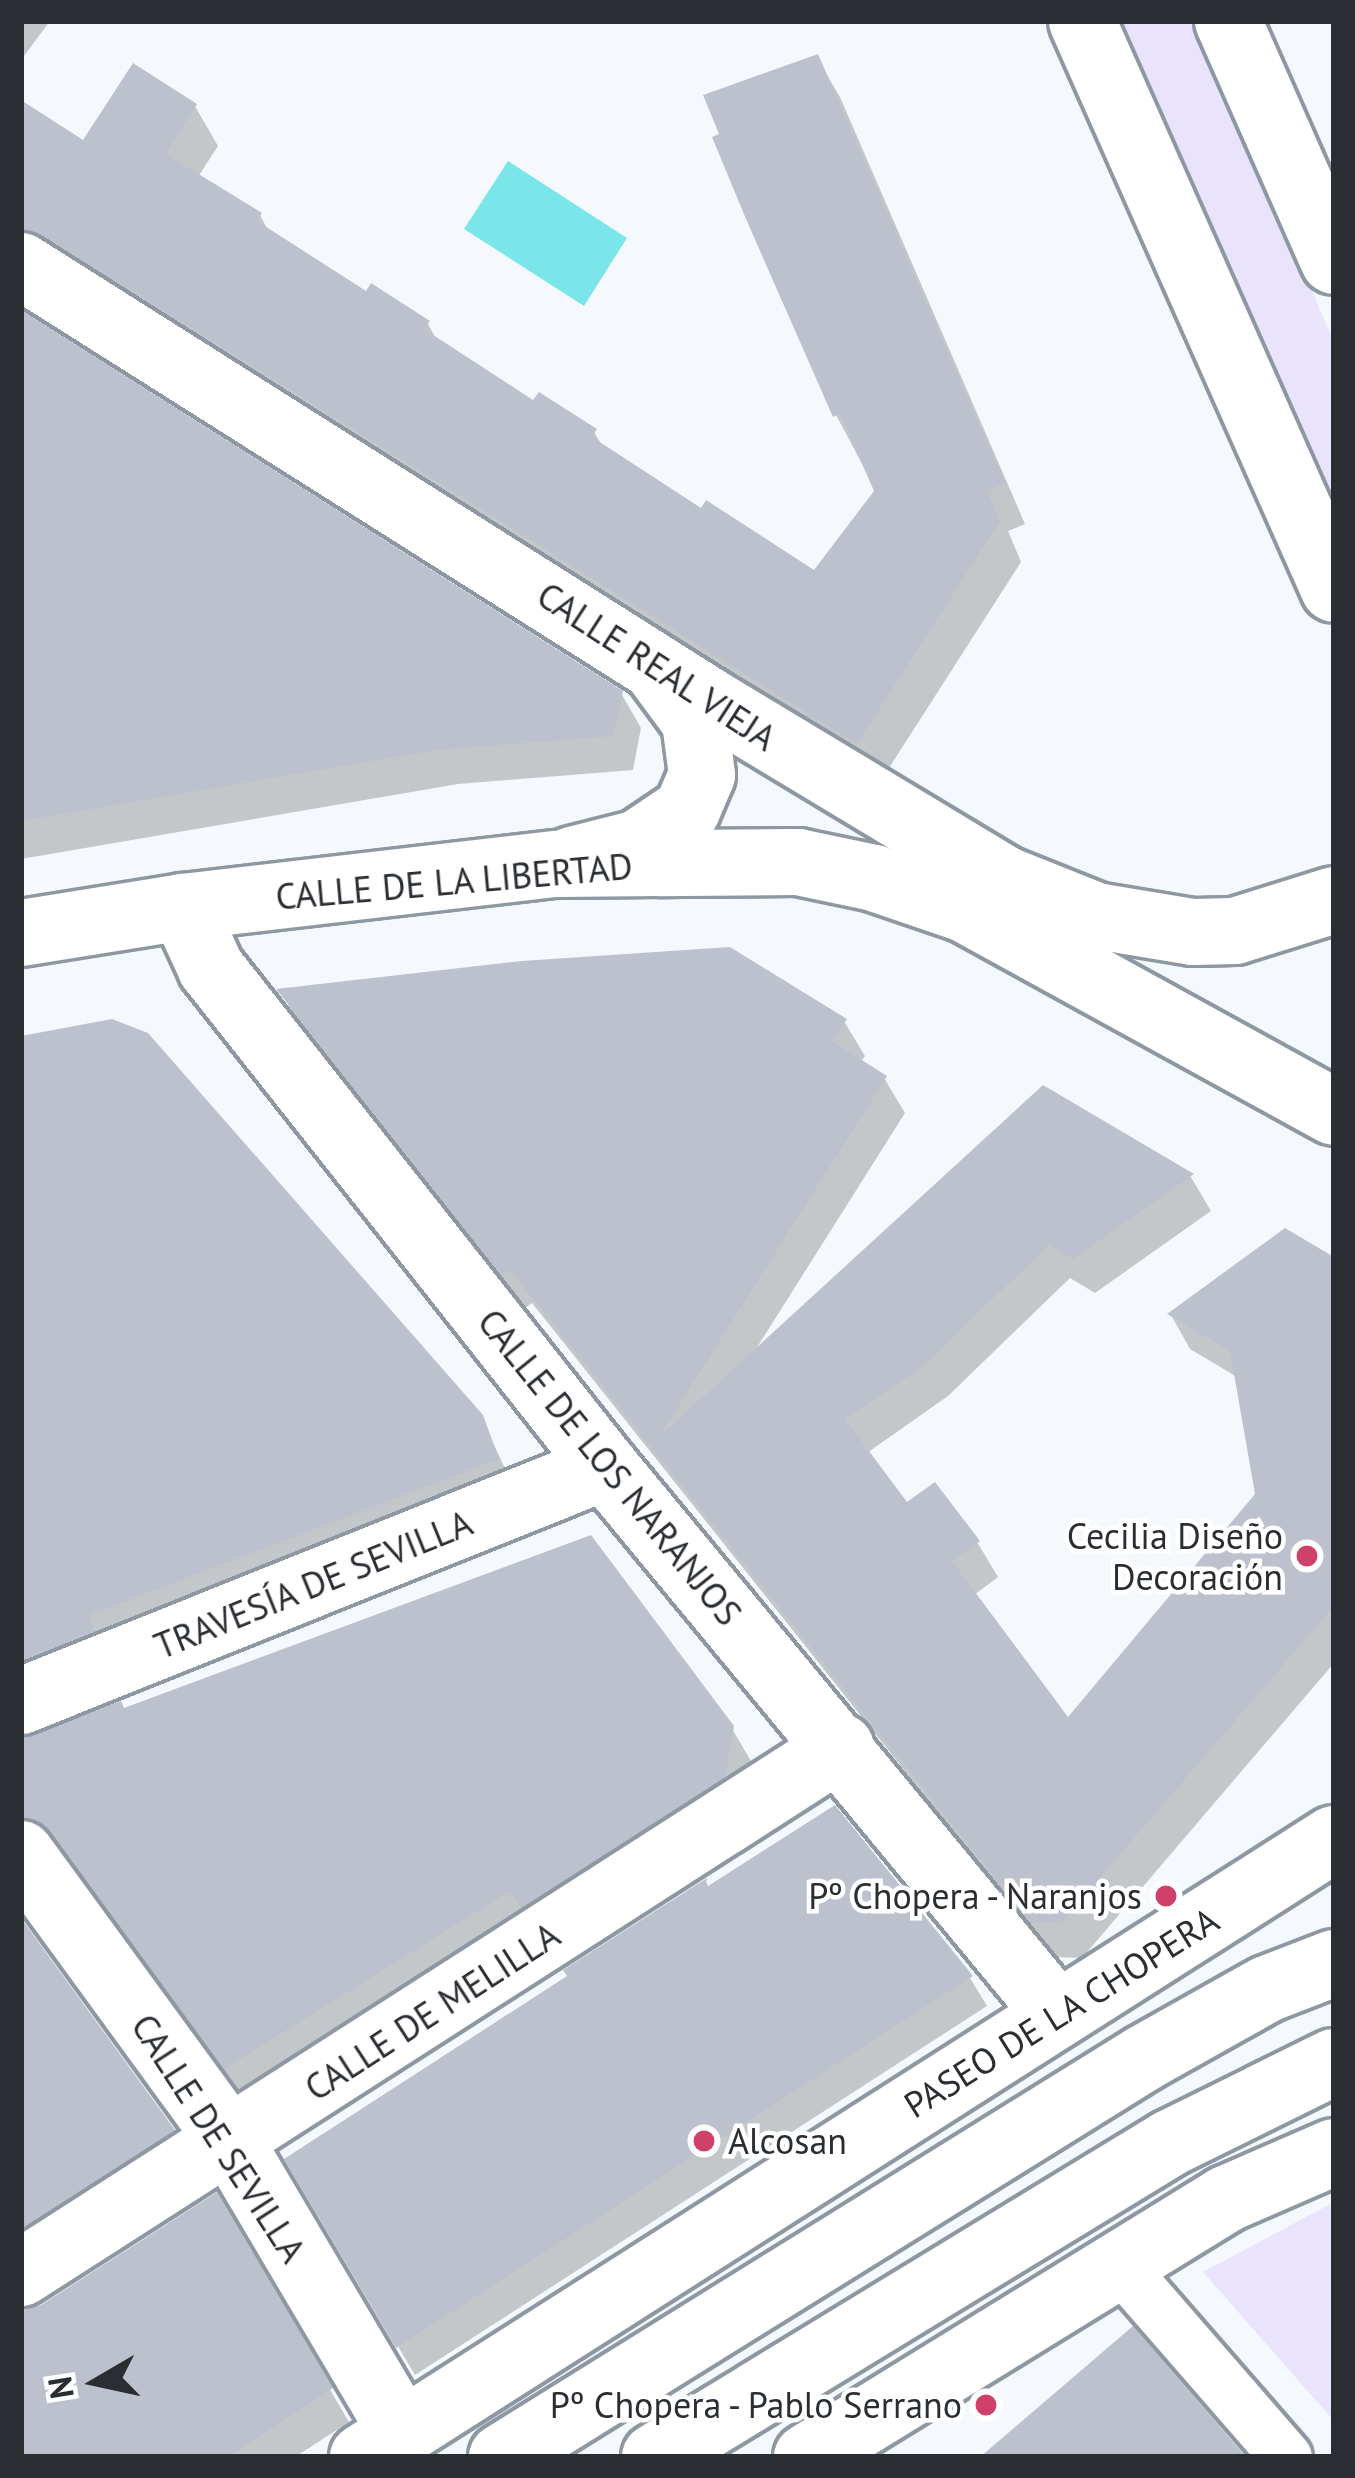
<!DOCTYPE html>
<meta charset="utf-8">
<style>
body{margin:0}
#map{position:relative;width:1355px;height:2478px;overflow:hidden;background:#f5f9fd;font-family:"PT Sans",sans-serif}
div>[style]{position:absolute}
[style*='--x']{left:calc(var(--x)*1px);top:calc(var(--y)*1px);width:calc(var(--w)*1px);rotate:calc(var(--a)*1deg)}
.green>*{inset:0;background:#e9e4fb}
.water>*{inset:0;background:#7be6ea}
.shadow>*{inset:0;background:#0003}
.building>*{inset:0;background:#bdc1ce}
.roads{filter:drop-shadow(3px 0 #8f98a2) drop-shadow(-3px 0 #8f98a2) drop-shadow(0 3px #8f98a2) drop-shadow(0 -3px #8f98a2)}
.pedestrian>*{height:51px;margin:-25.5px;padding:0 25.5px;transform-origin:25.5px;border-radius:25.5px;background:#fff}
.minor>*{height:66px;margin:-33px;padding:0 33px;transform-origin:33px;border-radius:33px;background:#fff}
.tertiary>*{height:66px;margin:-33px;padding:0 33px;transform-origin:33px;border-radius:33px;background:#fff}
.secondary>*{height:66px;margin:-33px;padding:0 33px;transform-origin:33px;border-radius:33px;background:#fff}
.primary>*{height:66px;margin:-33px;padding:0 33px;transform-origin:33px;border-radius:33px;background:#fff}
.motorway>*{height:66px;margin:-33px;padding:0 33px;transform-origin:33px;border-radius:33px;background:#fff}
.dots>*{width:33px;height:33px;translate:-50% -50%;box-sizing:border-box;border:6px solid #fff;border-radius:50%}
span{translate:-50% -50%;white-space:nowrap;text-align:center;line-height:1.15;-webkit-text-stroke:9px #fff;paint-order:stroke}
.street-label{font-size:36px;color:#2a2e32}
.poi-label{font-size:36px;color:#2a2e32}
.right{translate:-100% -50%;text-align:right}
.left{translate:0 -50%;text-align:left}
.frame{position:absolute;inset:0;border:24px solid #2a2e32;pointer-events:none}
.north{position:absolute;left:36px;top:2322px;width:120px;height:120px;-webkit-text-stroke:9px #fff;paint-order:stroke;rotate:261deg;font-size:33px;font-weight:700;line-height:48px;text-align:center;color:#2a2e32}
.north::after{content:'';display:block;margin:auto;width:42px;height:54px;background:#2a2e32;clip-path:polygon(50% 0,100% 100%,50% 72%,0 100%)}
</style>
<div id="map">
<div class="green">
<i style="clip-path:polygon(1118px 21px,1195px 21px,1334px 342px,1334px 518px)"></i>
<i style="clip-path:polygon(1334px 2202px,1334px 2421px,1203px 2272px)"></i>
</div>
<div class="water">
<i style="clip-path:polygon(508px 161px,627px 238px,584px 306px,464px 229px)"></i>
</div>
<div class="shadow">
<i style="clip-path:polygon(21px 21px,50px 21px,21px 60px)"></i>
<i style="clip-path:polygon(817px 58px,840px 97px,1025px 524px,1008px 531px,1021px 562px,880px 782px,21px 273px,21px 103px,85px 143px,195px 106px,218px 146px,198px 177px,260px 215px,269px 232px,367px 295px,428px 324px,438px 342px,534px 404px,594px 432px,604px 449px,702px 512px,814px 574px,877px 492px,836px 415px)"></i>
<i style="clip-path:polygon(21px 311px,621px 693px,641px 728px,633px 770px,458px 784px,21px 859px)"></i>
<i style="clip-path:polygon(281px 992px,844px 1021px,865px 1056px,860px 1063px,884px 1078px,905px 1113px,756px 1349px,1043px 1089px,1191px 1177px,1211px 1211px,1095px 1293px,1070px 1278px,948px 1396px,867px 1453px,906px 1506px,977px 1542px,998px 1577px,974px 1595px,1067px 1722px,1258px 1495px,1237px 1377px,1190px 1349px,1171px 1315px,1334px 1261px,1334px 1663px,1082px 1958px,1053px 1957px,532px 1303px,524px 1309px,300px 1025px)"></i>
<i style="clip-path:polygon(21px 1039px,481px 1417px,516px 1492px,21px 1705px)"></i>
<i style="clip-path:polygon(124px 1712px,731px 1727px,751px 1761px,742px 1810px,245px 2100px,74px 1865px,59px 1853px,21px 1855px,21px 1740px)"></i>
<i style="clip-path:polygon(706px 1882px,710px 1889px,970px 1978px,987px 2006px,415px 2375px,288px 2160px,571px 1978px)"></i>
<i style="clip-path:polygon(21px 1923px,191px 2164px,21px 2273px)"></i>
<i style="clip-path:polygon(216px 2196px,349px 2422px,295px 2457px,21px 2457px,21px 2313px,41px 2308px)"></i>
</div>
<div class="building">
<i style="clip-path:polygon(818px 54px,1005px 483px,987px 491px,1000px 521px,857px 744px,41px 234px,21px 229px,21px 100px,83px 140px,133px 63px,197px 104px,166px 154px,262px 213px,257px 221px,366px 291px,371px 283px,430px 321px,424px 329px,533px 400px,539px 392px,597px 429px,592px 437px,701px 508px,706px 500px,814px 570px,874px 491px,840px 413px,833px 417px,746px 219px,712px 137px,719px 134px,703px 95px)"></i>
<i style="clip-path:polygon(21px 310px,623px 691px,614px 736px,437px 750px,21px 821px)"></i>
<i style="clip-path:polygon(730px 947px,847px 1019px,832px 1041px,887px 1076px,659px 1437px,1043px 1085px,1194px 1174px,1073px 1259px,1049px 1245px,922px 1367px,845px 1419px,907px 1502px,935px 1482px,980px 1541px,952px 1561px,1068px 1717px,1255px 1494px,1230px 1351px,1167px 1314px,1285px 1228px,1334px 1257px,1334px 1606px,1061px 1923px,1030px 1922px,510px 1270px,502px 1276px,276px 989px,522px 961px)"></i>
<i style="clip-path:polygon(112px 1019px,148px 1033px,483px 1415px,499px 1459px,89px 1615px,95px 1631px,21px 1661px,21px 1036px)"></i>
<i style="clip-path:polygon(591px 1535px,734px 1726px,725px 1777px,521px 1908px,510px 1891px,224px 2069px,51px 1832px,37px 1820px,21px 1817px,21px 1738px,121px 1701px,124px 1708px)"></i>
<i style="clip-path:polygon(835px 1805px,973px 1976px,396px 2348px,284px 2159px,567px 1976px,563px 1970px,707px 1878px,705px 1888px)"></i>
<i style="clip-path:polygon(21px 1918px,175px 2130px,21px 2228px)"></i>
<i style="clip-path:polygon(217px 2192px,333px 2388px,228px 2457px,21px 2457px,21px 2310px,41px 2305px)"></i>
<i style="clip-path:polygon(1133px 2326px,1246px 2457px,980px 2457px)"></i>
</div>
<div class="roads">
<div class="pedestrian">
<i style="--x:1120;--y:2266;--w:253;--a:49"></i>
</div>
<div class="minor">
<i style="--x:21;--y:266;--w:814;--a:32.3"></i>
<i style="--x:709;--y:701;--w:345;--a:31.1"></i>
<i style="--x:1004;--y:879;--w:99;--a:21.9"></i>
<i style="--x:1096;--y:916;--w:98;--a:9.4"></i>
<i style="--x:1193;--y:932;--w:42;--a:-1.4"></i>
<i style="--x:1235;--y:931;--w:104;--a:-17.4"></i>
<i style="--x:572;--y:860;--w:68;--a:-14.4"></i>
<i style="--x:638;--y:843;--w:59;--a:-34"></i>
<i style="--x:687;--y:810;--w:38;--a:-67"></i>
<i style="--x:702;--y:775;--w:54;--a:-97.4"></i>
<i style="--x:695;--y:721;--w:62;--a:-126.5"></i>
<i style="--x:183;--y:907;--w:67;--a:65.3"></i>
<i style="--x:211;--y:968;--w:636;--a:51.71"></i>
<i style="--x:605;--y:1467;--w:710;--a:50.43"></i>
<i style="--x:965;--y:909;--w:421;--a:28.8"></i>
<i style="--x:21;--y:1701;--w:629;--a:-21.84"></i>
<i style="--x:21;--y:1854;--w:355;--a:53.9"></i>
<i style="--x:230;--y:2141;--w:338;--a:59.4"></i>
<i style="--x:21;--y:2273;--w:974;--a:-32.68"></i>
</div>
<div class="tertiary">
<i style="--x:21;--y:933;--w:164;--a:-9.1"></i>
<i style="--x:183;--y:907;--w:376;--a:-6.6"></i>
<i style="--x:557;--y:864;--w:241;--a:-0.5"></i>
<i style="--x:798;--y:862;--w:78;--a:11.9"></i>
<i style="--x:874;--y:878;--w:96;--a:18.8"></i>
</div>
<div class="secondary">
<i style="--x:363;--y:2457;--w:1151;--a:-32.48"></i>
<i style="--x:807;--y:2457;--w:492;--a:-31.6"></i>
<i style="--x:1226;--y:2199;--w:118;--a:-23.5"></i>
</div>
<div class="primary">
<i style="--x:1082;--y:21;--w:621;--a:66.07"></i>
<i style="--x:1228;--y:21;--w:262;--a:66.2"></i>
</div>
<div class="motorway">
<i style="--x:502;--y:2457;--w:756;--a:-31.86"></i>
<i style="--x:1144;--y:2058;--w:141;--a:-29.3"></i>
<i style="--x:1267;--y:1989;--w:72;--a:-21.2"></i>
<i style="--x:655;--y:2457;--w:603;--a:-31.37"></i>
<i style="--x:1170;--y:2143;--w:183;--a:-26.3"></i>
</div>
</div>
<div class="dots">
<i style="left:1307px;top:1556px;background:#cf416b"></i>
<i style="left:1166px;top:1896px;background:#cf416b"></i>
<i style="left:704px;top:2141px;background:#cf416b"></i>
<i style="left:986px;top:2405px;background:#cf416b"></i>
</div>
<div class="street-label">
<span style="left:657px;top:666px;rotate:33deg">CALLE REAL VIEJA</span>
<span style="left:454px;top:881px;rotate:-5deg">CALLE DE LA LIBERTAD</span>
<span style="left:610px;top:1467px;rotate:51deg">CALLE DE LOS NARANJOS</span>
<span style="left:313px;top:1584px;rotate:-22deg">TRAVESÍA DE SEVILLA</span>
<span style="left:432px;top:2011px;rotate:-33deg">CALLE DE MELILLA</span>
<span style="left:1061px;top:2012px;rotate:-32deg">PASEO DE LA CHOPERA</span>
<span style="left:219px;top:2138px;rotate:57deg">CALLE DE SEVILLA</span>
</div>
<div class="poi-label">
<span class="right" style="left:1283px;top:1556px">Cecilia Diseño<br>Decoración</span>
<span class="right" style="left:1142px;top:1896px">Pº Chopera - Naranjos</span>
<span class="left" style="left:728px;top:2141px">Alcosan</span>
<span class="right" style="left:962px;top:2405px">Pº Chopera - Pablo Serrano</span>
</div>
<div class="frame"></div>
<div class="north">N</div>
</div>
